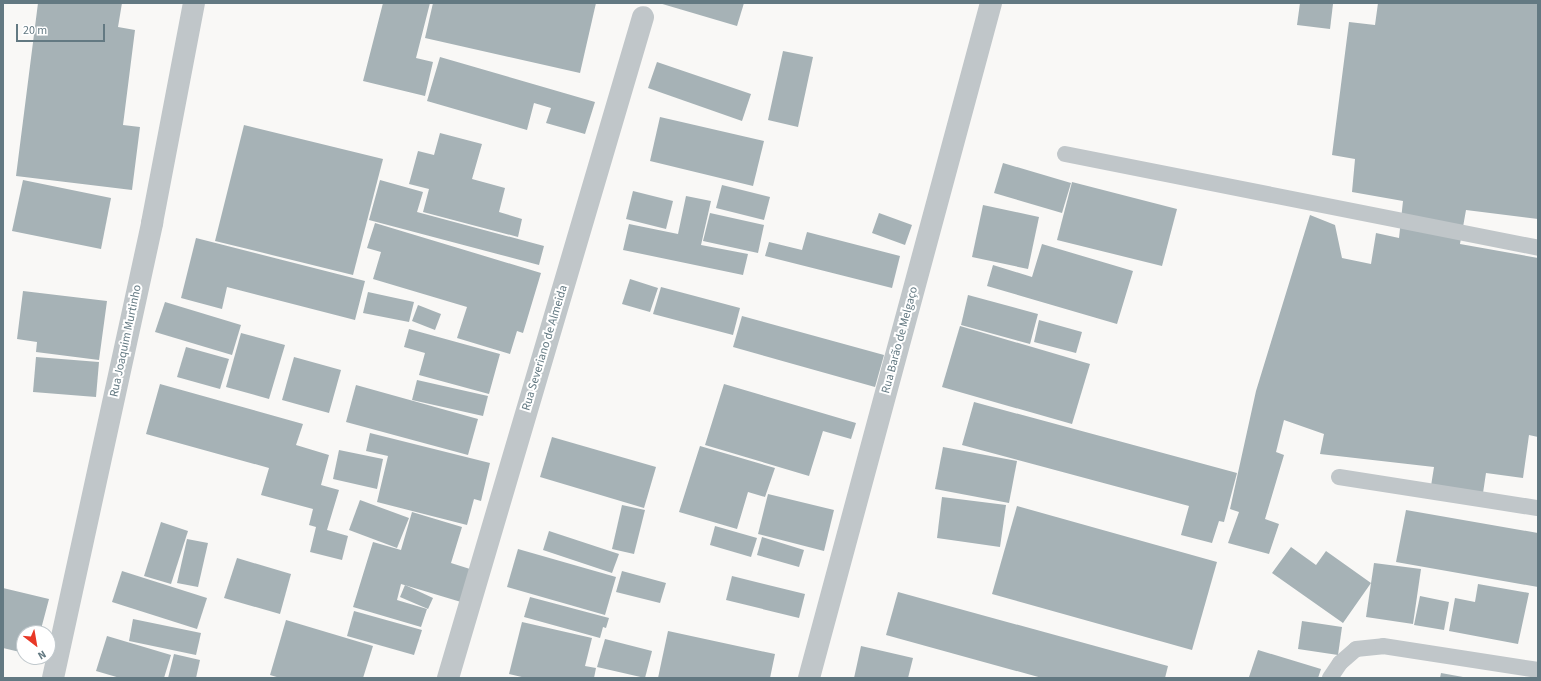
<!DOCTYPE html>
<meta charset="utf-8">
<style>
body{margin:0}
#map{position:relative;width:1541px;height:681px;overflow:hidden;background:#f9f8f6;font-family:"Source Sans 3",sans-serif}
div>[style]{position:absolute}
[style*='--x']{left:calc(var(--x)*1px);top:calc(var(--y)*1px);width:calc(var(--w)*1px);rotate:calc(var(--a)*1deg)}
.building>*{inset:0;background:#a6b2b6}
.service>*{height:16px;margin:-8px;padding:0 8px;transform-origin:8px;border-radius:8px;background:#c0c6c9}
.minor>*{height:22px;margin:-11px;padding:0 11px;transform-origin:11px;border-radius:11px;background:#c0c6c9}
.tertiary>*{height:22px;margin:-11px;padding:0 11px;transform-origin:11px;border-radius:11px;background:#c0c6c9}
span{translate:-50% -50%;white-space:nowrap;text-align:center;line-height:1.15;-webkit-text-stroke:4px #fff;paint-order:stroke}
.street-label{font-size:12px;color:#637982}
.frame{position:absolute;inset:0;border:4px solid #637982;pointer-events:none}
.north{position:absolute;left:16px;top:625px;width:40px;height:40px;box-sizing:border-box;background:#fff;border:1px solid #c1c9cd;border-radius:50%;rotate:149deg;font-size:11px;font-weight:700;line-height:16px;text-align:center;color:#637982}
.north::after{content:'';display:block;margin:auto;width:14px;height:18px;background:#e83827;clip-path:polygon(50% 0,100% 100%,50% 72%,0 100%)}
.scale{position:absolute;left:16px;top:24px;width:89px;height:18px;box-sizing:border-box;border:2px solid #637982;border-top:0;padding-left:5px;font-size:12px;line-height:14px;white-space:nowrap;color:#637982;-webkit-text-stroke:3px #fff;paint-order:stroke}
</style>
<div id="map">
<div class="building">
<i style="clip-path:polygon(38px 3px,122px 3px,118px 27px,135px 30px,123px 125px,140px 127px,132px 190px,16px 176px)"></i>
<i style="clip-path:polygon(383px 3px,430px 3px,416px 58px,433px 62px,425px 96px,363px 81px)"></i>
<i style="clip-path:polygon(433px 3px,596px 3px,580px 73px,425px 38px)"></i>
<i style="clip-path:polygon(659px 3px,744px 3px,737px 26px)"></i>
<i style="clip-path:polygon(1300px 3px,1333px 4px,1330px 29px,1297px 25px)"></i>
<i style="clip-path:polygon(1378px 3px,1538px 3px,1538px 219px,1466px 210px,1460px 244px,1538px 258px,1538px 437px,1529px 435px,1523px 478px,1486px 473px,1483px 493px,1431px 486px,1434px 467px,1320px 454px,1324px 434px,1284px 420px,1276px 452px,1284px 455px,1265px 519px,1279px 524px,1269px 554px,1228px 543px,1239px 512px,1230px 509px,1256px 391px,1310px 215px,1335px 225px,1342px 258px,1371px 264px,1376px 233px,1399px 238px,1403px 201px,1352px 192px,1355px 159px,1332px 155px,1349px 22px,1375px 25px)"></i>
<i style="clip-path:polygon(783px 51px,813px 57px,798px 127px,768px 120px)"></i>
<i style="clip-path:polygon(440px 57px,595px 102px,585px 134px,546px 123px,551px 108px,534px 103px,527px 130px,427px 101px)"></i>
<i style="clip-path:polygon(657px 62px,751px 94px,742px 121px,648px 88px)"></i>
<i style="clip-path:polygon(660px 117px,764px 141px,753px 186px,650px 161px)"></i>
<i style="clip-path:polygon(244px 125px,383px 159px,353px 275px,215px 241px)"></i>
<i style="clip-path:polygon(440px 133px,482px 144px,472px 179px,505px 188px,499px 212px,522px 219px,518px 237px,423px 212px,429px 189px,409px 184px,418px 151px,434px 155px)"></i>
<i style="clip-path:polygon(1003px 163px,1071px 183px,1062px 213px,994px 193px)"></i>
<i style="clip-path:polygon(23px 180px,111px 198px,101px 249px,12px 231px)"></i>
<i style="clip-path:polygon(380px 180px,423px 192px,417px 212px,544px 246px,539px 265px,369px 220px)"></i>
<i style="clip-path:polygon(1072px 182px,1177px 209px,1162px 266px,1057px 240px)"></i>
<i style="clip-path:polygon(722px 185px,770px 197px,764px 220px,716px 208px)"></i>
<i style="clip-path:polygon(633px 191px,673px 201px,666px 229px,626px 219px)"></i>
<i style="clip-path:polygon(686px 196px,711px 201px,701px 245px,748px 254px,743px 275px,623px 250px,629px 224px,678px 234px)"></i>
<i style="clip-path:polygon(983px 205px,1039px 217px,1028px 269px,972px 257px)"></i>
<i style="clip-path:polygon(710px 213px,764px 225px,758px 253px,703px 241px)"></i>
<i style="clip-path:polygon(879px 213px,912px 225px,905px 245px,872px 233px)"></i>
<i style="clip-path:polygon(375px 223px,541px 273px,523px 333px,517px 331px,510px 354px,457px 338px,467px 307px,373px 279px,381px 252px,367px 248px)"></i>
<i style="clip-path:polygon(807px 232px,900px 256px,892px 288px,765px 256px,769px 242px,802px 250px)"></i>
<i style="clip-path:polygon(196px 238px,365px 281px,355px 320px,227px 287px,222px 309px,181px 298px)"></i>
<i style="clip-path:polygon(1042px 244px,1133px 271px,1117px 324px,987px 286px,993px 265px,1032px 277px)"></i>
<i style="clip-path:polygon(630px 279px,658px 288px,650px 312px,622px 304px)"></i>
<i style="clip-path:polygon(661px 287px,740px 308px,733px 335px,653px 314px)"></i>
<i style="clip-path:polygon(23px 291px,107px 301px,99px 360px,36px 352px,37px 342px,17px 339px)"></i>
<i style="clip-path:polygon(368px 292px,414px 302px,409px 322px,363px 313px)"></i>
<i style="clip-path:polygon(968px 295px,1038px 314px,1030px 344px,961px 325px)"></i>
<i style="clip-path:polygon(165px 302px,241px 325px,232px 355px,155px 332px)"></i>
<i style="clip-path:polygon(418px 305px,441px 314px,435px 330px,412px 321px)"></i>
<i style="clip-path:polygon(742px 316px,884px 355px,875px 387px,733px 347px)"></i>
<i style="clip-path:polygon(1039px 320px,1082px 332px,1076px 353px,1034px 342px)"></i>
<i style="clip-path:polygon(960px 326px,1090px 364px,1072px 424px,942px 387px)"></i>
<i style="clip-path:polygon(409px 329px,500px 354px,489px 394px,419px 375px,425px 353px,404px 347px)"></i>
<i style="clip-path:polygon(241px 333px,285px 345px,269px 399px,226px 387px)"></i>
<i style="clip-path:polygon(186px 347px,229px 359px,220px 389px,177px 377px)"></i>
<i style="clip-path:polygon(36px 357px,99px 362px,96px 397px,33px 392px)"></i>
<i style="clip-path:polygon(294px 357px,341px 370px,329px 413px,282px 400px)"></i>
<i style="clip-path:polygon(417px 380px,488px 396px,483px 416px,412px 400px)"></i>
<i style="clip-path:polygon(160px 384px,303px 424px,296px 445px,329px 455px,321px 485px,339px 490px,327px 530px,348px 536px,342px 560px,310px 552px,316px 527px,309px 525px,313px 509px,261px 495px,269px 468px,146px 434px)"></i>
<i style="clip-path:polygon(724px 384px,856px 423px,851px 439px,823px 431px,809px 476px,705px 445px)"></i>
<i style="clip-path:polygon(356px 385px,478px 419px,468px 455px,346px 422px)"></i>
<i style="clip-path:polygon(974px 402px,1237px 473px,1224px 522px,1219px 521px,1212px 543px,1181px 535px,1189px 506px,962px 445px)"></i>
<i style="clip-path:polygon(370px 433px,490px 463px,481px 501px,474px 499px,467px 525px,377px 502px,388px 456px,366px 451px)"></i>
<i style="clip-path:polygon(552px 437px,656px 467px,644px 508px,540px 477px)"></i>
<i style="clip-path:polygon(700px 446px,775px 468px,765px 497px,748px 492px,737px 529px,679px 512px)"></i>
<i style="clip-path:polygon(943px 447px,1017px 461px,1009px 503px,935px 489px)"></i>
<i style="clip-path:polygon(339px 450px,383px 459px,377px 489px,333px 479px)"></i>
<i style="clip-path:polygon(768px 494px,834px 510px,824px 551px,758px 534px)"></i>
<i style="clip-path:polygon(942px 497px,1006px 505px,1000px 547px,937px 538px)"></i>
<i style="clip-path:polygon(360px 500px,409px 518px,397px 548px,349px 530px)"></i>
<i style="clip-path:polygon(622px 505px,645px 510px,634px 554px,612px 549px)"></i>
<i style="clip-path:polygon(1017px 506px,1217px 562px,1192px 650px,992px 594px)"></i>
<i style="clip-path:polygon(1406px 510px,1538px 533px,1538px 587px,1396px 562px)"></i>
<i style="clip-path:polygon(412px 512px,462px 527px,451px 563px,470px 569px,461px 602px,401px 584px,397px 600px,427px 609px,421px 627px,353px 607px,373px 542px,401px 550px)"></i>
<i style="clip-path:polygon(161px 522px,188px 531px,171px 584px,144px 576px)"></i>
<i style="clip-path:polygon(715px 526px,757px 538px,751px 557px,710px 545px)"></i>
<i style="clip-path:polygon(549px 531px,619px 554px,612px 573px,543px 550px)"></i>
<i style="clip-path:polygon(762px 537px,804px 550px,799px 567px,757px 555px)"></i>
<i style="clip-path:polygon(187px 539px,208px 543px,198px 587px,177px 583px)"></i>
<i style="clip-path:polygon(1291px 547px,1316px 565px,1326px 551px,1371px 583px,1343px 623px,1272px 573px)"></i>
<i style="clip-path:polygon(518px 549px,616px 577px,605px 615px,507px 587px)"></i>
<i style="clip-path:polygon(237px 558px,291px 574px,280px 614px,224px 598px)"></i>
<i style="clip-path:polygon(1374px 563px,1421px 569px,1413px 624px,1366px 617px)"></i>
<i style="clip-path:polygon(122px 571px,207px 598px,197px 629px,112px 602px)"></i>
<i style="clip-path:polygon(622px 571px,666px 583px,660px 603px,616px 592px)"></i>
<i style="clip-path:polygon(732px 576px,805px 594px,799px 618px,726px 600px)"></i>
<i style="clip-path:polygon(1478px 584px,1529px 593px,1518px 644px,1449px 631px,1455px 598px,1475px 602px)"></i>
<i style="clip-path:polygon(405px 585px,433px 598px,428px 609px,400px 597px)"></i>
<i style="clip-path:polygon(3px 588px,49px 599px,40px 633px,24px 633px,24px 653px,3px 648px)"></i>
<i style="clip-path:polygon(898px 592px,1168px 666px,1165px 678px,1042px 678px,886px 635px)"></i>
<i style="clip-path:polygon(1420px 596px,1449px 602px,1444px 630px,1414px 625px)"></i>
<i style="clip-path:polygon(530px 597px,609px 618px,606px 628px,603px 627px,600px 638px,524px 617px)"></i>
<i style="clip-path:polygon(354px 611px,422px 630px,414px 655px,347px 636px)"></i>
<i style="clip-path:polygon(133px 619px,201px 633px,196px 655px,129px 641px)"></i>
<i style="clip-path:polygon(286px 620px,373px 646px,363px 678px,280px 678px,270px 675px)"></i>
<i style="clip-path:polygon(1302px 621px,1342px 627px,1338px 655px,1298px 649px)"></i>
<i style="clip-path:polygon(522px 622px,592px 638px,585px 666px,596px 668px,594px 678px,526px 678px,509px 674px)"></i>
<i style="clip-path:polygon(668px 631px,775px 654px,770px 678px,658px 678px)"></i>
<i style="clip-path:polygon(107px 636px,171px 655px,164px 678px,120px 678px,96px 671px)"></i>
<i style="clip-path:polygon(605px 639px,652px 651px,645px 678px,597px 667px)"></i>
<i style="clip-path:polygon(861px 646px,913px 658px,908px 678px,854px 678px)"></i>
<i style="clip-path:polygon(1258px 650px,1321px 669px,1318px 678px,1249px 677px)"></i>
<i style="clip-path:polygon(174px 654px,200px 660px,196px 678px,168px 678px)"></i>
<i style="clip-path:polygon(1441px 673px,1463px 677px,1463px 678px,1440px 678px)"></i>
</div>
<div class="service">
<i style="--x:1065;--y:154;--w:482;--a:11.2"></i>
<i style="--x:1339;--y:477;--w:201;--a:8.9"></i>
<i style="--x:1330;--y:678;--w:18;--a:-56"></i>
<i style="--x:1340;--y:663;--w:21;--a:-41"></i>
<i style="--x:1356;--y:649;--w:27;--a:-6"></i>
<i style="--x:1383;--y:646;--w:157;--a:8.8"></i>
</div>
<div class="minor">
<i style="--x:448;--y:678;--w:689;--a:-73.56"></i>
</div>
<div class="tertiary">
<i style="--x:53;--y:678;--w:466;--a:-77.7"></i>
<i style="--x:152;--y:223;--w:224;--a:-79.2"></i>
<i style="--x:809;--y:678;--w:699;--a:-74.91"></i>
</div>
<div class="street-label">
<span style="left:900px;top:340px;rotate:-75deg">Rua Barão de Melgaço</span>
<span style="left:126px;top:341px;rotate:-78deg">Rua Joaquim Murtinho</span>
<span style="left:545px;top:348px;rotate:-73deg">Rua Severiano de Almeida</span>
</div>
<div class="frame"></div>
<div class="north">N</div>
<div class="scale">20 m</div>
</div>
